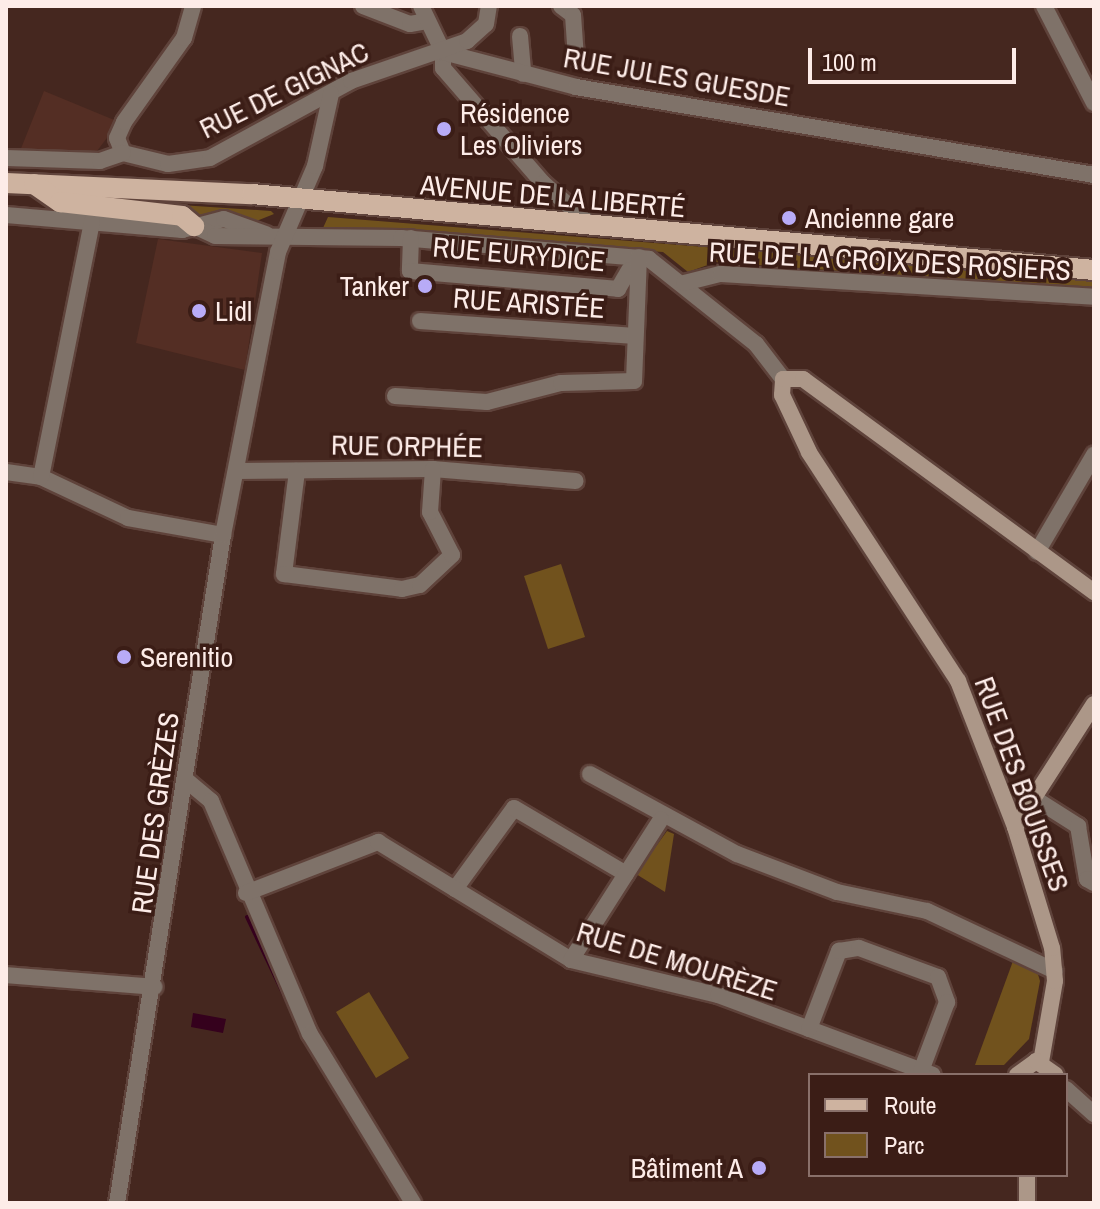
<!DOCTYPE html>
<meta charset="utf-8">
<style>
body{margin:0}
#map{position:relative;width:1100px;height:1209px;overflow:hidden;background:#45271f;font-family:"Archivo Narrow",sans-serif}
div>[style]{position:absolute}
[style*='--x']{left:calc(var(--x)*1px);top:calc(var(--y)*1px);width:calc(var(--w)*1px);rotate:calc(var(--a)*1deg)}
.built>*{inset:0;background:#542e24}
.green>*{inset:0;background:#71521d}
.water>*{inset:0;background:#35011d}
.stream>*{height:4px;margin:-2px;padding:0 2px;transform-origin:2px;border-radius:2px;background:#35011d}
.roads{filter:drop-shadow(2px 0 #5f433b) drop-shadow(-2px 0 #5f433b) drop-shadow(0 2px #5f433b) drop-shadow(0 -2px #5f433b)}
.street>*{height:16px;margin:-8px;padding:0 8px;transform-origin:8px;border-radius:8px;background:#7f7269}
.secondary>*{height:16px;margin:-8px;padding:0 8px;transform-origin:8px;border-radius:8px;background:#ac9788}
.primary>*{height:20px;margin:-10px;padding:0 10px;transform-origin:10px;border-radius:10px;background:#ceb3a0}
.dots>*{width:22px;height:22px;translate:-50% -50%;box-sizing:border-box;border:4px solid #3b1d16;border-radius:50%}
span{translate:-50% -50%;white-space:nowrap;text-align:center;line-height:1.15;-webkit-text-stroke:7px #3b1d16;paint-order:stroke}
.street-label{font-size:28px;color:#fdece8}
.poi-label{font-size:28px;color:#fdece8}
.left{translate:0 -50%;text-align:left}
.right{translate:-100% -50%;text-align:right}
.frame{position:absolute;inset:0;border:8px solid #fdece8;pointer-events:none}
.legend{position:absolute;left:808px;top:1073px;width:260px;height:104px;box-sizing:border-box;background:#3b1d16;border:2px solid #89706a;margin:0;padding:10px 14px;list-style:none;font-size:24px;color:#fdece8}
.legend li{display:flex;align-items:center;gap:16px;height:40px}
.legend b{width:40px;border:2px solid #89706a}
.scale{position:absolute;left:808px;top:48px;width:208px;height:36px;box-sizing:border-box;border:4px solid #fdece8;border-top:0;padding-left:10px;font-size:24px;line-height:28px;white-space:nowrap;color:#fdece8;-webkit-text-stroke:6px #3b1d16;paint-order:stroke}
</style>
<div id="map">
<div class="built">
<i style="clip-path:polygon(44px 91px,119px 122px,94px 155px,20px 151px)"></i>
<i style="clip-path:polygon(158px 239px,262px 253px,245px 370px,136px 343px)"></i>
</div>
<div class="green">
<i style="clip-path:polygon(120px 201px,271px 211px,274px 214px,254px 222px,199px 218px)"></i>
<i style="clip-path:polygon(328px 217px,1094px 278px,1094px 289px,716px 262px,688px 272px,663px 252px,323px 228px)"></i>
<i style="clip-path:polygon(561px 564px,585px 637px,548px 649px,524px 576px)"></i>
<i style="clip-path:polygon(667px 831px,674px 834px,665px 892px,636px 874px)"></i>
<i style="clip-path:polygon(1013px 961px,1037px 971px,1040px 981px,1029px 1039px,1004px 1065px,975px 1065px)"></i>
<i style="clip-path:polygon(369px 992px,409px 1058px,376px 1078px,336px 1012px)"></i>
</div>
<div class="water">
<i style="clip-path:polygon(193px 1013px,226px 1019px,223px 1033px,191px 1027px)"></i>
</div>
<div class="stream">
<i style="--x:247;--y:917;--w:114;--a:64.6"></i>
</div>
<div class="roads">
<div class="street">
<i style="--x:363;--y:6;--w:50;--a:21"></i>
<i style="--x:410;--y:24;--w:17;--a:-10"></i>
<i style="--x:421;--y:6;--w:51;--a:64.4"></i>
<i style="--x:443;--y:52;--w:16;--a:90"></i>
<i style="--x:443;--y:68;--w:152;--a:49"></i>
<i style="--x:543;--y:183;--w:62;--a:41.1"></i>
<i style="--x:561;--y:6;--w:15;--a:37"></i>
<i style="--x:573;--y:15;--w:43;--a:86"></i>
<i style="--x:1044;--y:6;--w:109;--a:62.7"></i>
<i style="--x:520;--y:36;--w:38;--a:85"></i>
<i style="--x:443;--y:52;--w:138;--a:14.7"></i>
<i style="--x:576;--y:87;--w:525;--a:9.64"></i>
<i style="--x:123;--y:153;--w:46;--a:13.7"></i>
<i style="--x:168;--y:164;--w:42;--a:-8.1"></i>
<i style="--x:210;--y:158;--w:161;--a:-28.6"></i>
<i style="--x:351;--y:81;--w:123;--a:-19"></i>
<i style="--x:467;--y:41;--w:25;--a:-42"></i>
<i style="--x:486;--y:24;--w:18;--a:-81"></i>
<i style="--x:123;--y:153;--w:16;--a:-112"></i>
<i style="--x:117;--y:138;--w:17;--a:-66"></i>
<i style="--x:124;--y:122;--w:103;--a:-54.5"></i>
<i style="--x:184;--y:38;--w:33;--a:-74"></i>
<i style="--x:6;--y:158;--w:94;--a:1.8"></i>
<i style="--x:100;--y:161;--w:24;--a:-19"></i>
<i style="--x:6;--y:215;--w:177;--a:4.9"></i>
<i style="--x:182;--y:230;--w:43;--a:-14.7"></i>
<i style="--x:224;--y:219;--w:45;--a:19.7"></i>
<i style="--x:194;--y:226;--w:23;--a:25"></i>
<i style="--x:215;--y:236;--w:186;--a:0.6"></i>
<i style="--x:401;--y:238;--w:249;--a:4.8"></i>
<i style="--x:649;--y:259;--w:137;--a:38.5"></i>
<i style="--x:756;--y:344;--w:44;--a:52.4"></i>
<i style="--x:411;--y:238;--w:33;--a:92"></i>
<i style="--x:410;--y:271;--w:209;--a:4.9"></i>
<i style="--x:618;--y:289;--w:22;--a:-60"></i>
<i style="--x:684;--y:283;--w:38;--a:-14"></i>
<i style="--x:721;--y:274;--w:374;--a:3.5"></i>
<i style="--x:420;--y:321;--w:215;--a:4"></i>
<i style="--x:395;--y:396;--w:92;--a:3.7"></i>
<i style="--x:487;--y:402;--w:76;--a:-14.4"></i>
<i style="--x:561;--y:383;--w:73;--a:-1.6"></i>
<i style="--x:634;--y:381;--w:124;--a:-87.7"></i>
<i style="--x:237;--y:471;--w:196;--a:-0.6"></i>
<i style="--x:433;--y:469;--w:143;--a:4.8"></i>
<i style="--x:297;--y:471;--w:104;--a:97.2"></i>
<i style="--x:284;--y:574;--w:119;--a:7.2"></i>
<i style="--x:402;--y:589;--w:18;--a:-13"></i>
<i style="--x:420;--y:585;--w:44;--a:-43.2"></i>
<i style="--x:452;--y:555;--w:48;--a:-117.1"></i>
<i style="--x:430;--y:512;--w:43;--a:-86"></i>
<i style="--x:6;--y:472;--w:35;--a:8"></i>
<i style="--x:41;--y:477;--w:96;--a:25.2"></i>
<i style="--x:128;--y:518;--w:97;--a:10.1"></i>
<i style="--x:41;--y:477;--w:261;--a:-78.7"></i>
<i style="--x:1037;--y:552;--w:113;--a:-59.6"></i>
<i style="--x:590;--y:774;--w:167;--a:28.6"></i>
<i style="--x:737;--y:854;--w:107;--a:20.8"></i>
<i style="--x:837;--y:892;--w:92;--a:11.9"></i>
<i style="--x:927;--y:911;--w:141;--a:25.1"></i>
<i style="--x:186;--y:780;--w:33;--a:40"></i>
<i style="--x:211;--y:801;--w:253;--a:67"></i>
<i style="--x:310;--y:1034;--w:198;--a:58.6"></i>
<i style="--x:1037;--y:800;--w:49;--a:32.4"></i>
<i style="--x:1078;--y:826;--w:54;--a:80.4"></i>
<i style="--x:1087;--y:879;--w:8;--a:30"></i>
<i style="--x:455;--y:889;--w:100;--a:-53.9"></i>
<i style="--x:514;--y:808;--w:130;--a:30.5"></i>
<i style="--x:246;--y:893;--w:142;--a:-21.1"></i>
<i style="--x:378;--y:842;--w:226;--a:31.4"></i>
<i style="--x:571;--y:960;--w:151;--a:13.4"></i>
<i style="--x:718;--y:995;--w:229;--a:20.4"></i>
<i style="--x:571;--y:960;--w:167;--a:-57.4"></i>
<i style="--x:6;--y:975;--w:149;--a:4.6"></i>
<i style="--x:809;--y:1029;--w:84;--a:-69"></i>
<i style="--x:839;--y:951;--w:20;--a:-9"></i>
<i style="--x:859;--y:948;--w:84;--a:20.2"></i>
<i style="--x:938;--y:977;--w:27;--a:70"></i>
<i style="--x:947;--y:1002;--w:74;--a:110.6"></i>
<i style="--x:1066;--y:1089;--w:38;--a:42"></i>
<i style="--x:117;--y:1203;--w:676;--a:-80.98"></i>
<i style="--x:223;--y:535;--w:288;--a:-79"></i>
<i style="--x:278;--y:252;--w:94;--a:-66.7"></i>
<i style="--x:315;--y:166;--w:74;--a:-77.5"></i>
</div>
<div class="secondary">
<i style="--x:1015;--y:827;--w:146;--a:-57.3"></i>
<i style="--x:1041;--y:1062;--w:82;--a:-80.2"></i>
<i style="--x:1055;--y:981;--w:33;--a:-95"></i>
<i style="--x:1052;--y:948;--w:127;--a:-107"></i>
<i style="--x:1015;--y:827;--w:157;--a:-111.3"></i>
<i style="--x:958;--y:681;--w:273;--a:-123.1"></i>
<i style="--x:809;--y:452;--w:63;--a:-115.3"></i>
<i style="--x:782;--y:395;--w:16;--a:-86"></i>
<i style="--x:783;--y:379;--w:20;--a:0"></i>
<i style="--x:803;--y:379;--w:361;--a:36.2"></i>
<i style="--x:1017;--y:1075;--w:24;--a:-36"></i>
<i style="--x:1036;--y:1061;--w:24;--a:35"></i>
<i style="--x:1027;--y:1175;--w:28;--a:90"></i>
</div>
<div class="primary">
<i style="--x:6;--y:183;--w:246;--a:2.6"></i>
<i style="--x:252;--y:194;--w:845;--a:5.16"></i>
<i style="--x:34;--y:184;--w:32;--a:35"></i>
<i style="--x:60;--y:202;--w:123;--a:6.5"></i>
<i style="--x:182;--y:216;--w:16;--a:40"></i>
</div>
</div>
<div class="dots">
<i style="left:444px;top:129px;background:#b8abf7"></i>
<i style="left:789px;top:218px;background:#b8abf7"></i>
<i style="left:425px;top:286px;background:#b8abf7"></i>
<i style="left:199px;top:311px;background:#b8abf7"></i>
<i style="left:124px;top:657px;background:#b8abf7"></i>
<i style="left:759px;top:1168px;background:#b8abf7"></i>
</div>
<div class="street-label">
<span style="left:677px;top:77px;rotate:10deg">RUE JULES GUESDE</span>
<span style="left:284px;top:90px;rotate:-26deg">RUE DE GIGNAC</span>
<span style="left:553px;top:196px;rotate:5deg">AVENUE DE LA LIBERTÉ</span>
<span style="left:519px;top:254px;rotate:5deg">RUE EURYDICE</span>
<span style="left:890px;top:261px;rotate:3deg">RUE DE LA CROIX DES ROSIERS</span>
<span style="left:529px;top:303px;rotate:4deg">RUE ARISTÉE</span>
<span style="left:407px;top:446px;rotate:1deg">RUE ORPHÉE</span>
<span style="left:1022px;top:784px;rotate:70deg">RUE DES BOUISSES</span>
<span style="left:155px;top:813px;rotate:-82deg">RUE DES GRÈZES</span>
<span style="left:677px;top:961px;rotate:17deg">RUE DE MOURÈZE</span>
</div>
<div class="poi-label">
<span class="left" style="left:460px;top:129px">Résidence<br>Les Oliviers</span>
<span class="left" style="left:805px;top:218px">Ancienne gare</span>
<span class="right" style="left:409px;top:286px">Tanker</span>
<span class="left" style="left:215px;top:311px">Lidl</span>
<span class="left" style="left:140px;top:657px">Serenitio</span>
<span class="right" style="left:743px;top:1168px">Bâtiment A</span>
</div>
<div class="frame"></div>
<ul class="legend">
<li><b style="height:10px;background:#ceb3a0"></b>Route</li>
<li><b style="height:22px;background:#71521d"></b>Parc</li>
</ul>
<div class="scale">100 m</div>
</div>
